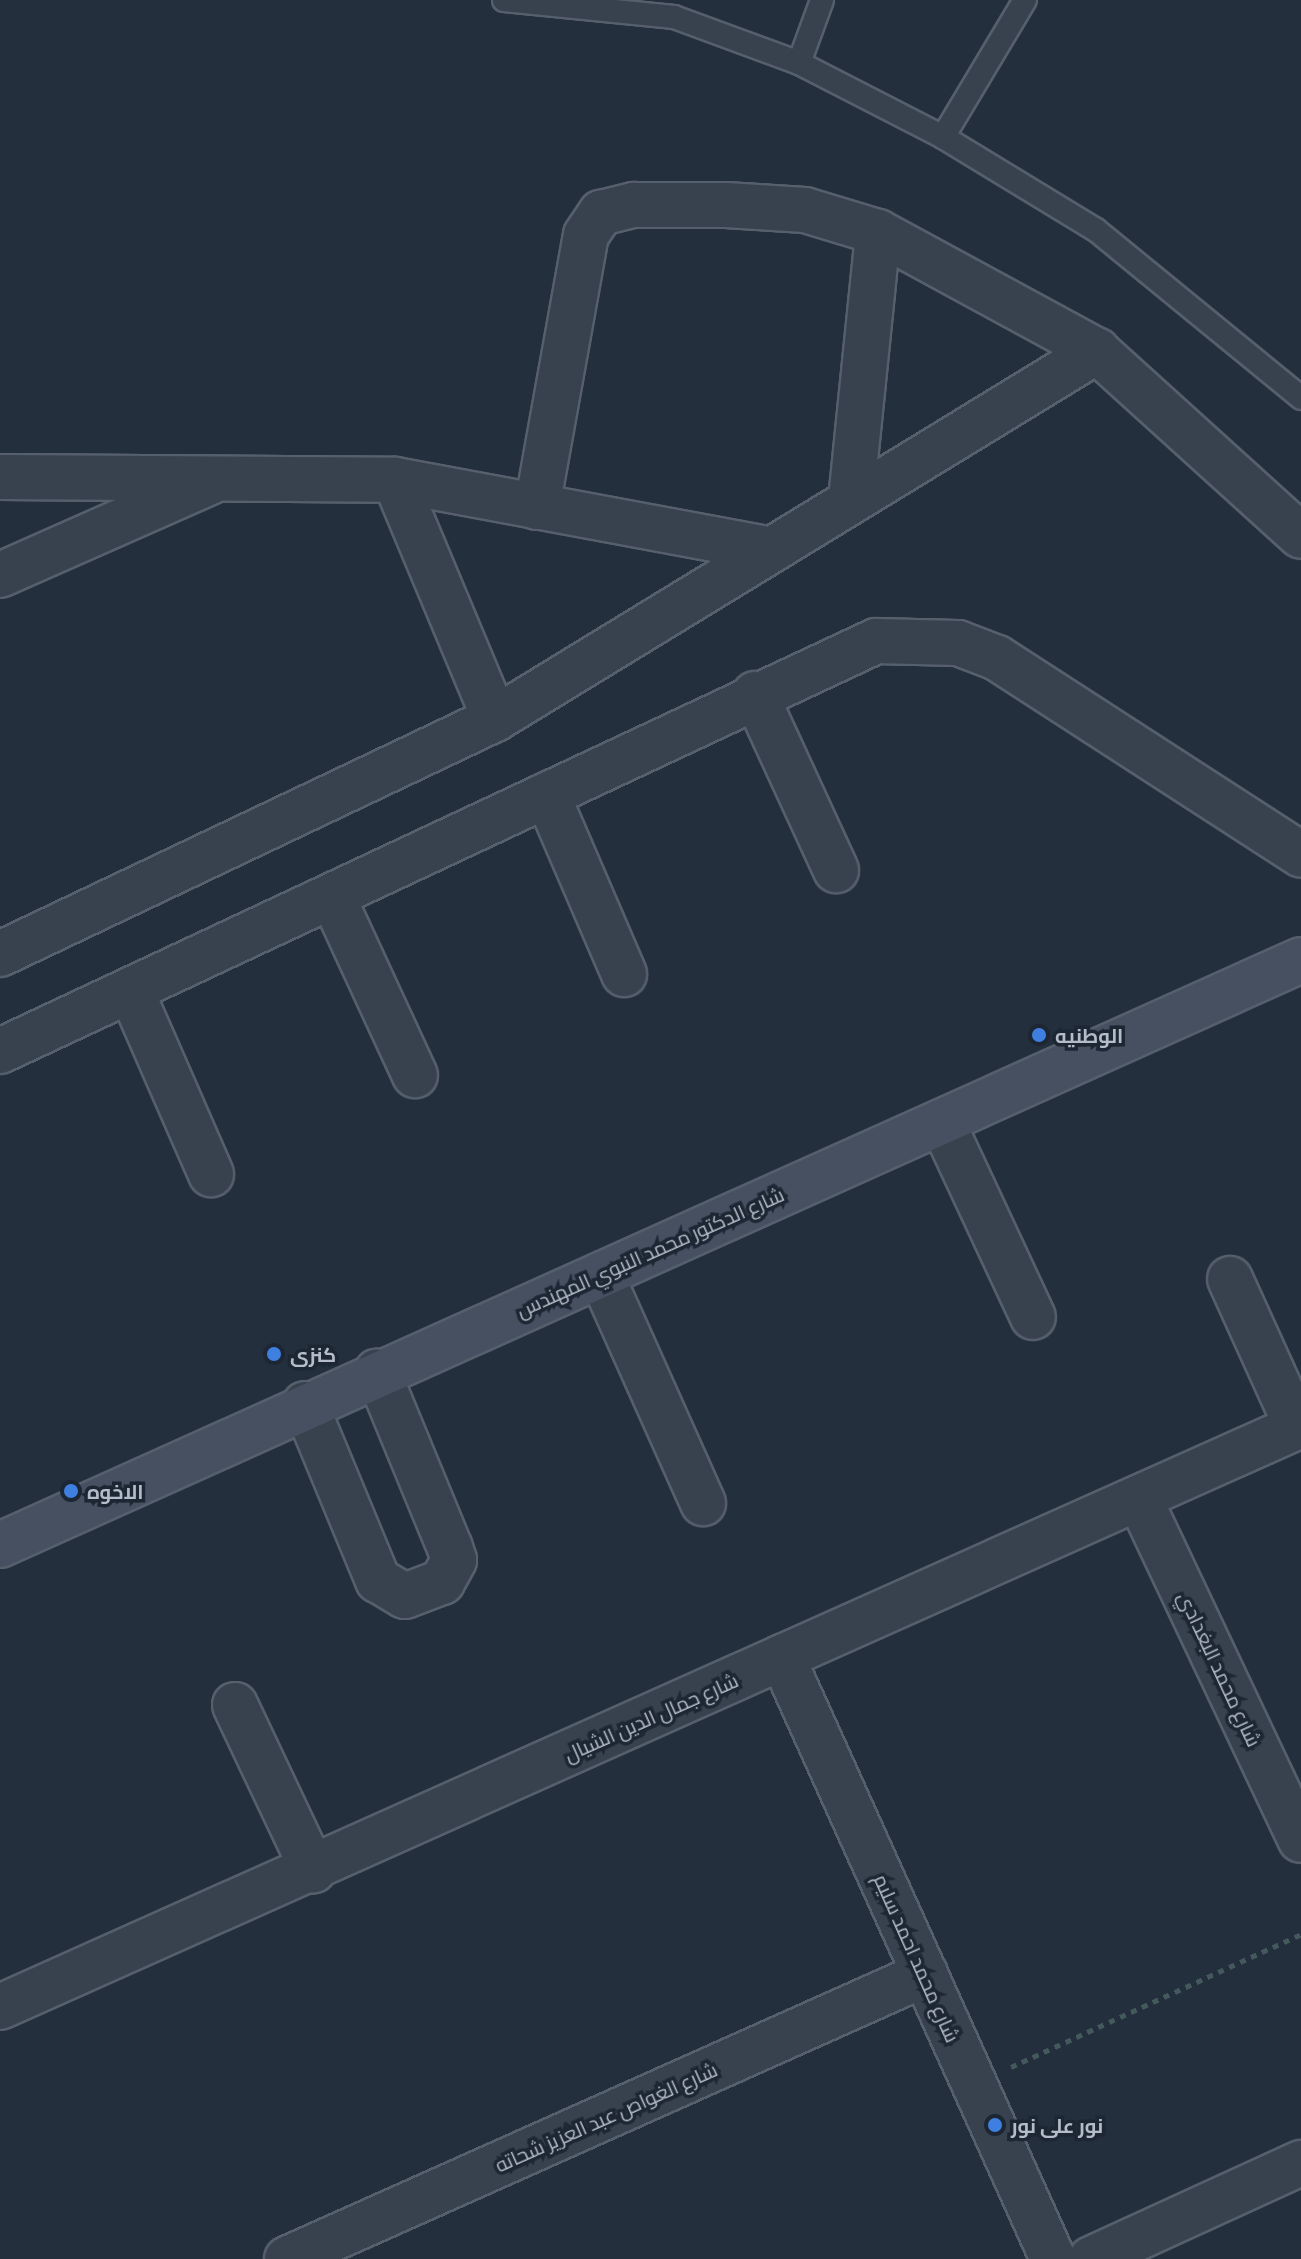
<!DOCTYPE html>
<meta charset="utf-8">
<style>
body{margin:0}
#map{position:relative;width:1301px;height:2259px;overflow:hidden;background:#242f3e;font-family:Commissioner,Cairo,sans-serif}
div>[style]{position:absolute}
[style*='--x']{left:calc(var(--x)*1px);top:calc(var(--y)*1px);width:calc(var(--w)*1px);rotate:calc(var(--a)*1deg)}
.path>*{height:5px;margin-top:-2.5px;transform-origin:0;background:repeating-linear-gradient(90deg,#44595c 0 6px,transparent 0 12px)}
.roads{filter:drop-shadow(2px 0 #565f6c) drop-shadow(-2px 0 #565f6c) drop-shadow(0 2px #565f6c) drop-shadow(0 -2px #565f6c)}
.service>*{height:22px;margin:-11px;padding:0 11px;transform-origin:11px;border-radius:11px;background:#38414e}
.minor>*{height:44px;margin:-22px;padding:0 22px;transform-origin:22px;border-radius:22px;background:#38414e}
.secondary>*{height:44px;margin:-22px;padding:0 22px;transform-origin:22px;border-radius:22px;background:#465061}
.dots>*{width:22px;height:22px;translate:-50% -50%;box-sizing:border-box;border:4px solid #1d2633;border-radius:50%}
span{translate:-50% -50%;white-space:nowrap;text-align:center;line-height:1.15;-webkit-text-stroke:7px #1d2633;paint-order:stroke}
.poi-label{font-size:20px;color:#b4bcc9;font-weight:700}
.left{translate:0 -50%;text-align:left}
.street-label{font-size:20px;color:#b4bcc9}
</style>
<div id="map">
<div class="path">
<i style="--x:1011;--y:2067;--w:319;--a:-24.6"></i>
</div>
<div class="roads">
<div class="service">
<i style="--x:504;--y:0;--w:171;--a:5.7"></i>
<i style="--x:674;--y:17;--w:133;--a:20.2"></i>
<i style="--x:799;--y:63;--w:162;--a:27.2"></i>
<i style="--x:943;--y:137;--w:179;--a:31.3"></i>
<i style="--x:1096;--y:230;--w:265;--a:39.3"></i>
<i style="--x:799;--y:63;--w:67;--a:-69.9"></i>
<i style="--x:943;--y:137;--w:160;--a:-59.1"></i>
</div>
<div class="minor">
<i style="--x:0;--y:477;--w:395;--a:0.4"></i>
<i style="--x:395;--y:480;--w:382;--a:10.5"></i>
<i style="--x:395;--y:480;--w:259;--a:67.3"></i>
<i style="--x:851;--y:500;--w:269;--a:-84.2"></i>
<i style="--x:537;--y:507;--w:276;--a:-79.8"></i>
<i style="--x:586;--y:235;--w:27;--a:-56"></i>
<i style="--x:601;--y:213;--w:34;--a:-14"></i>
<i style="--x:634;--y:205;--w:92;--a:0"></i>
<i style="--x:726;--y:205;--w:79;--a:3.6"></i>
<i style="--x:805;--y:210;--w:76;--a:16.8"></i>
<i style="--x:878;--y:232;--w:249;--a:28.5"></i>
<i style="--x:1097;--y:351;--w:275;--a:42.2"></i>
<i style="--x:0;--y:575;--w:230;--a:-23.9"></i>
<i style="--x:755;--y:694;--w:194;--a:65.3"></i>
<i style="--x:547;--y:795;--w:195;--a:66.7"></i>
<i style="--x:334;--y:900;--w:193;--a:65.2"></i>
<i style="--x:0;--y:954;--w:548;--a:-25.4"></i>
<i style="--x:495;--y:719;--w:706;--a:-31.44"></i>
<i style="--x:131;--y:991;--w:200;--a:66.4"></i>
<i style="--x:0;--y:1051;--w:967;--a:-25.08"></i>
<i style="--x:876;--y:641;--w:82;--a:1.4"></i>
<i style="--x:958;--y:643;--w:42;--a:21"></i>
<i style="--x:997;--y:658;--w:362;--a:32.9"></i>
<i style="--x:942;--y:1122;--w:215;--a:65"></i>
<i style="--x:601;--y:1275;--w:250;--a:65.9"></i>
<i style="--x:1230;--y:1279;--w:162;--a:65.6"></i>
<i style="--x:305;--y:1404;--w:191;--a:67.5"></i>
<i style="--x:378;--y:1580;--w:31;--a:31"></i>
<i style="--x:405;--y:1596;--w:40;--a:-21"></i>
<i style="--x:442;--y:1582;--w:25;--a:-61"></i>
<i style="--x:454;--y:1560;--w:13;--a:-108"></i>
<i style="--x:450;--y:1548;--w:191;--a:-112.4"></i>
<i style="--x:1139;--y:1498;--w:378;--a:64.7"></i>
<i style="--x:782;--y:1657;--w:660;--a:65.76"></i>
<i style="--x:235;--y:1705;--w:183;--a:64.7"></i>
<i style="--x:0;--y:2007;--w:1425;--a:-24.1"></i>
<i style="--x:287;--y:2259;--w:699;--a:-24.07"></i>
<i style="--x:1091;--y:2259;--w:231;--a:-24.6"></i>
</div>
<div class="secondary">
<i style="--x:0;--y:1545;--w:1426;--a:-24.21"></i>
</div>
</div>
<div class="dots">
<i style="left:1039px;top:1035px;background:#3f7fe0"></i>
<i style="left:274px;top:1354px;background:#3f7fe0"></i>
<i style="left:71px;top:1491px;background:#3f7fe0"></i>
<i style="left:995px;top:2125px;background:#3f7fe0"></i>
</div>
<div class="poi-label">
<span class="left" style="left:1055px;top:1035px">الوطنيه</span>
<span class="left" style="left:290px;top:1354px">كنزى</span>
<span class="left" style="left:87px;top:1491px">الاخوه</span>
<span class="left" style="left:1011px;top:2125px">نور على نور</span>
</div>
<div class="street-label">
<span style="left:650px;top:1252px;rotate:-24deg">شارع الدكتور محمد النبوي المهندس</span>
<span style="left:1220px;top:1669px;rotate:65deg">شارع محمد البغدادي</span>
<span style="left:651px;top:1717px;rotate:-24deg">شارع جمال الدين الشيال</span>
<span style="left:917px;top:1958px;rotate:66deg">شارع محمد احمد سليم</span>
<span style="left:606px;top:2117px;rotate:-24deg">شارع الغواص عبد العزيز شحاته</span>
</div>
</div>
